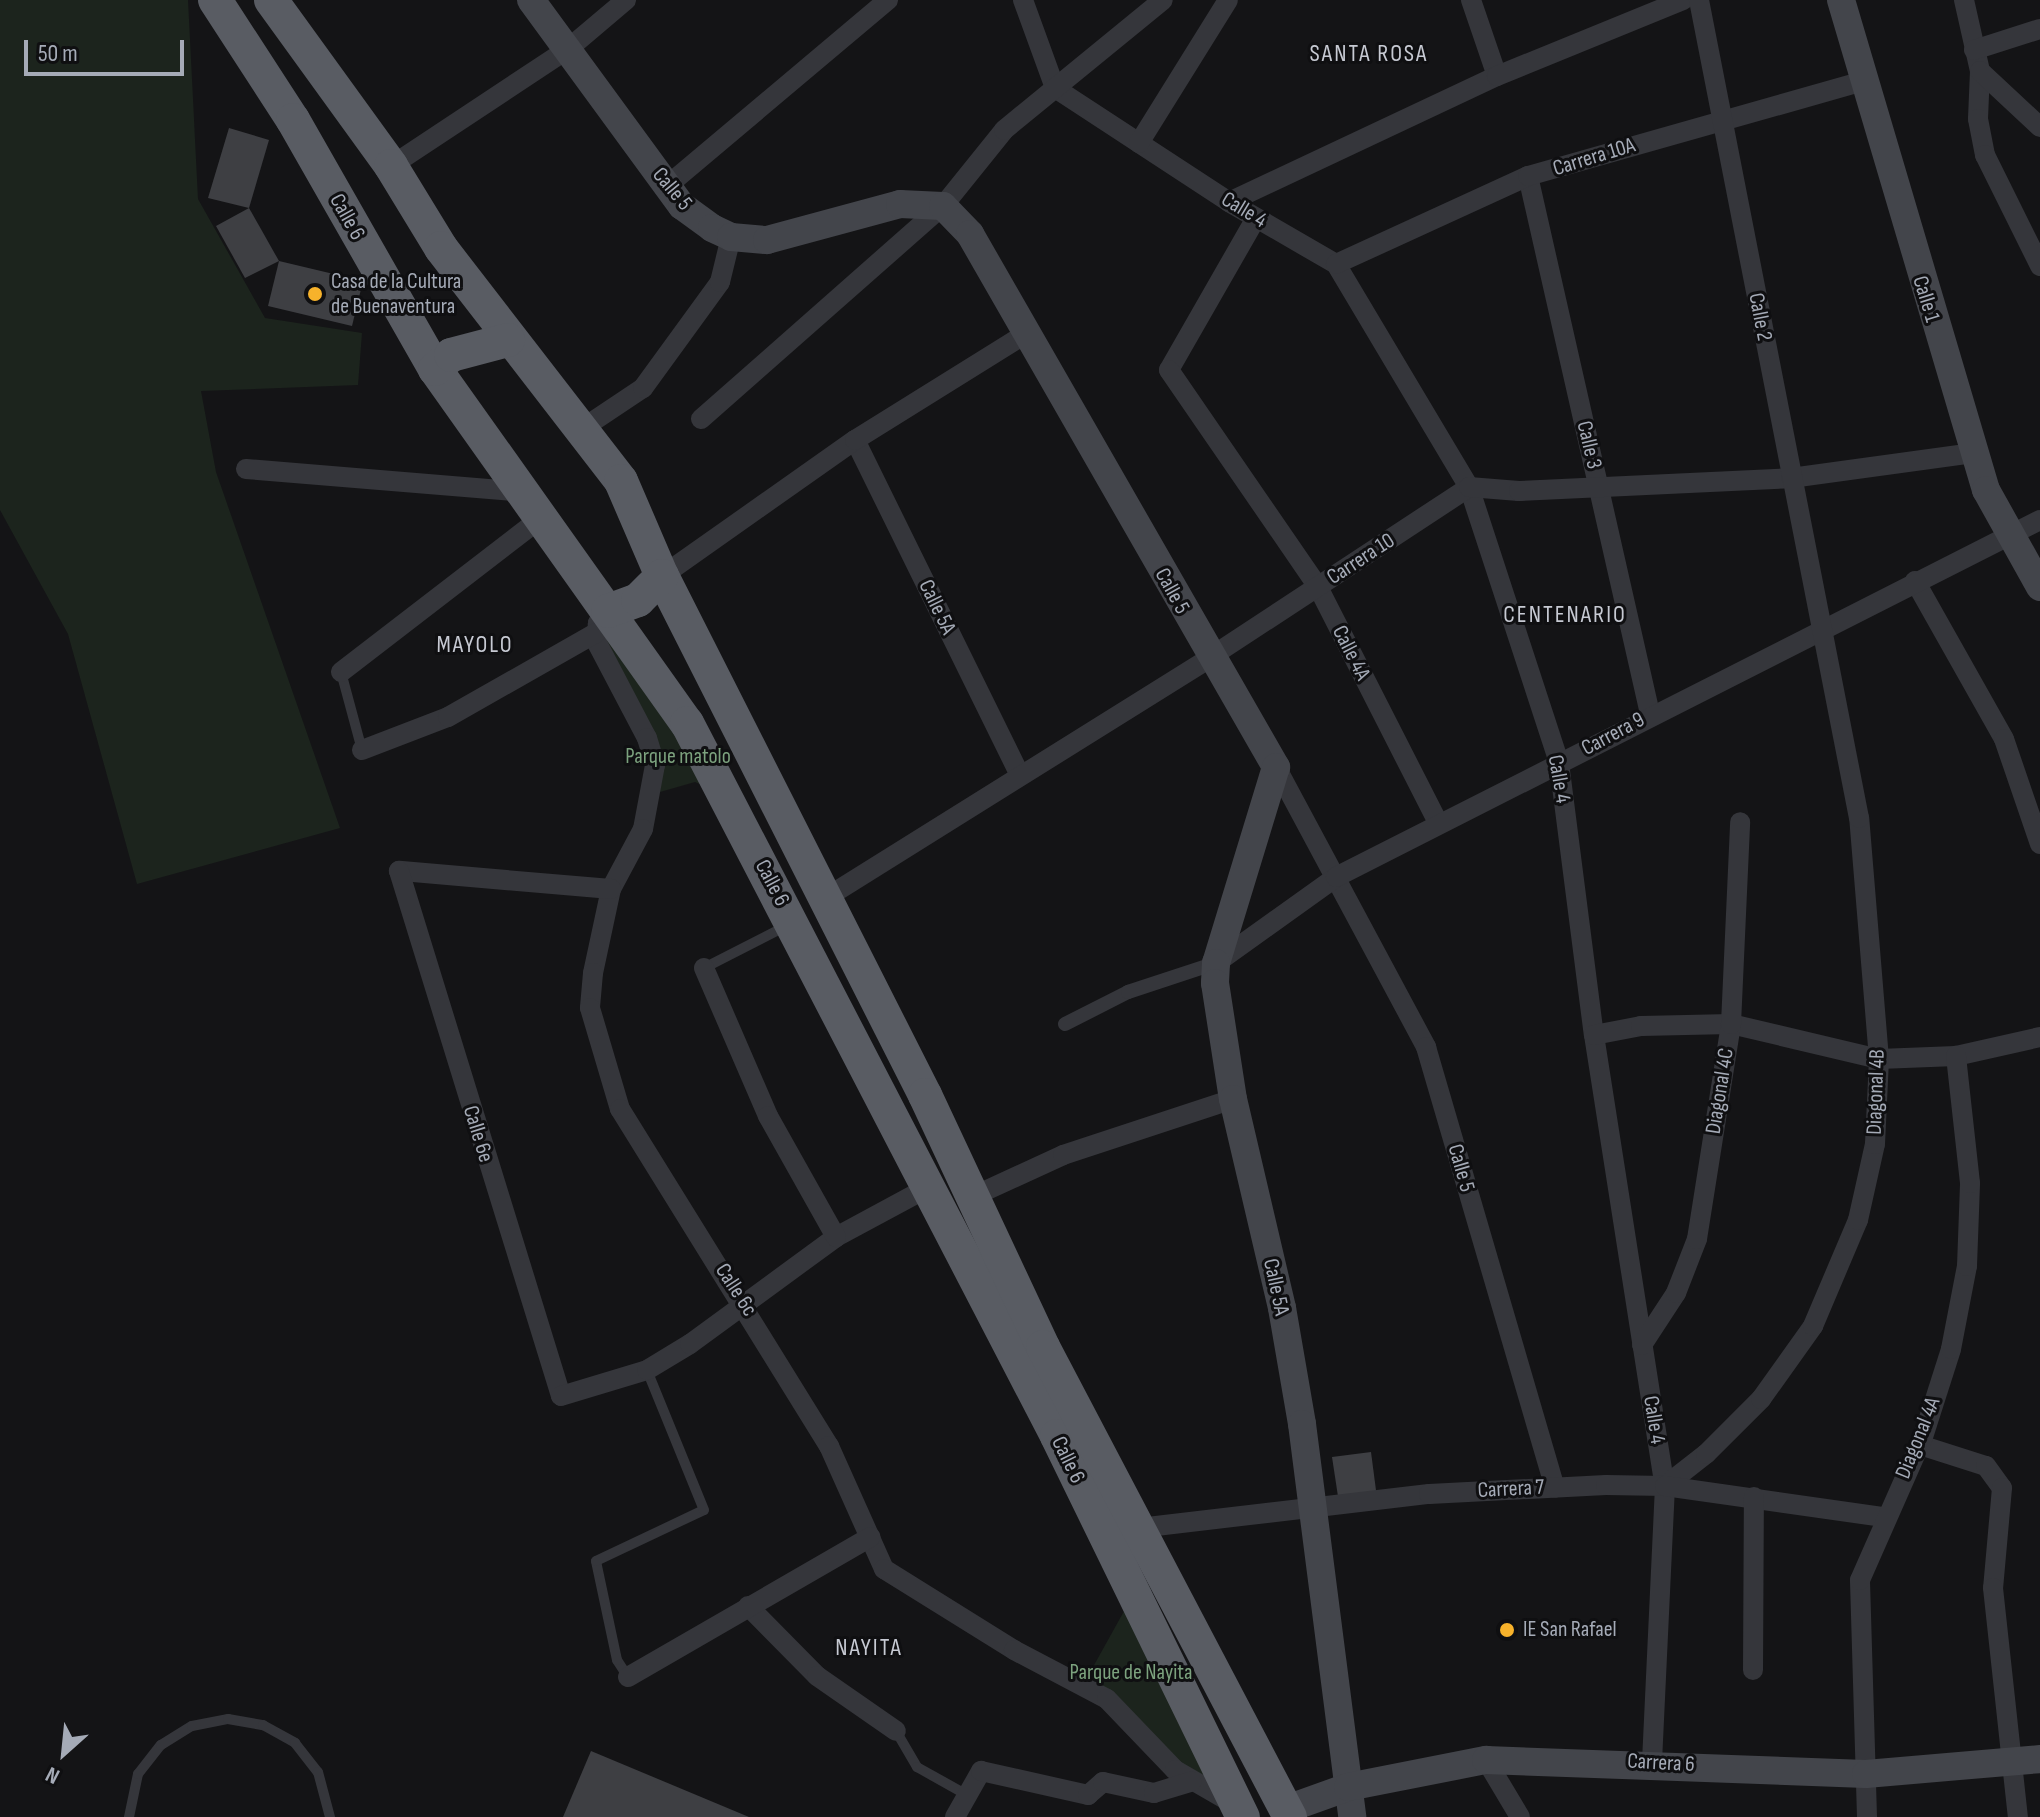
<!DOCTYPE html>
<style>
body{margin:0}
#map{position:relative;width:2040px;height:1817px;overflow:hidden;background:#141416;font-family:"Sofia Sans Condensed",sans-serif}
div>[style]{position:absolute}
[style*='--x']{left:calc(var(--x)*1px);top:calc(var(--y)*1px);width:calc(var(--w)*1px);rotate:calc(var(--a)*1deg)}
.green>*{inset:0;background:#1c241d}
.building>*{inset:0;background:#3e3f43}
.service>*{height:10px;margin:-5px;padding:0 5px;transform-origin:5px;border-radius:5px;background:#35363b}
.pedestrian>*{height:14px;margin:-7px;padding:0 7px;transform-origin:7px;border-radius:7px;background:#35363b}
.minor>*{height:20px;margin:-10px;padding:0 10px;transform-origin:10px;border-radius:10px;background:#35363b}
.secondary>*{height:28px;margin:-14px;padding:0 14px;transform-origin:14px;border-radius:14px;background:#43454b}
.trunk>*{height:34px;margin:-17px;padding:0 17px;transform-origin:17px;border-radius:17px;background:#595c63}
.dots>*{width:22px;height:22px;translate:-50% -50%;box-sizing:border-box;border:4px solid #0f0f11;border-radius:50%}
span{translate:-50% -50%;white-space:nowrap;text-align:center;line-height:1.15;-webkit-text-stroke:6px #0f0f11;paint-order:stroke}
.street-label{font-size:22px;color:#a5abb7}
.poi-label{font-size:22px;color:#a5abb7}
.left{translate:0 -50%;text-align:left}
.park-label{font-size:22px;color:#7ca27e}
.neighbourhood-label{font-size:24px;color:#c7cad3;letter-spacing:2px}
.north{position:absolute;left:24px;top:1713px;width:80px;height:80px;-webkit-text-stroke:6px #0f0f11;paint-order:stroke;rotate:207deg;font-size:22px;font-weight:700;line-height:32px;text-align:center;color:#a5abb7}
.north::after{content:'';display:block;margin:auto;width:28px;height:36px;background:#a5abb7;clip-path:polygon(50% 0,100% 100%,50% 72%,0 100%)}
.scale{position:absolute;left:24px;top:40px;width:160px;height:36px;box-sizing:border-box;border:4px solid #a5abb7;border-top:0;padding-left:10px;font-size:24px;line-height:28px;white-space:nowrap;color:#a5abb7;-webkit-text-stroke:6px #0f0f11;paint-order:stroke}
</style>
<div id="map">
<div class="green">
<i style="clip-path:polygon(0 0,188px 0,198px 199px,265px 318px,362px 333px,358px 385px,201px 391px,216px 472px,340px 828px,137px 884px,68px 634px,0 510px)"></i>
<i style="clip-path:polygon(608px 611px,709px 788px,695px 782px,653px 794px,655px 765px,596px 633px)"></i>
<i style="clip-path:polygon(1133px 1595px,1237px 1805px,1191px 1782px,1083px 1685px)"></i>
</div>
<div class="building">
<i style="clip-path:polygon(229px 128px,269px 140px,249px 208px,208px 198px)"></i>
<i style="clip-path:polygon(249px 208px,279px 261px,245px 278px,216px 226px)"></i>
<i style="clip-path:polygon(279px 261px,363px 281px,352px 326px,268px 306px)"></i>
<i style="clip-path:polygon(1371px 1452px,1377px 1498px,1339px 1503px,1332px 1457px)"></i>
<i style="clip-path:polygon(591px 1751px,749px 1817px,563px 1817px)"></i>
</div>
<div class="service">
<i style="--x:341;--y:672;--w:81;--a:74.9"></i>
<i style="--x:704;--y:968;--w:94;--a:-27.1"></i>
<i style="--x:628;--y:1677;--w:20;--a:-123"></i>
<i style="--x:617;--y:1660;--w:101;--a:-102"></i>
<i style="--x:596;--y:1561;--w:119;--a:-25.3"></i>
<i style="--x:704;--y:1510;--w:151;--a:-112.2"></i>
<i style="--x:896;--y:1731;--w:42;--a:59.7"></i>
<i style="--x:917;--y:1767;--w:57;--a:29.2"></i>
<i style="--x:129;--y:1817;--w:44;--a:-78.2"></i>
<i style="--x:138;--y:1774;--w:37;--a:-52"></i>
<i style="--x:161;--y:1745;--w:36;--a:-32"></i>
<i style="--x:192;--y:1726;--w:37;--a:-11"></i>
<i style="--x:228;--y:1719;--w:36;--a:10"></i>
<i style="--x:263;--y:1725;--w:37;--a:29"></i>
<i style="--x:295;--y:1743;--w:37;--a:52"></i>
<i style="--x:318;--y:1772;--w:47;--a:75.1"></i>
</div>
<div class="pedestrian">
<i style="--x:1065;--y:1024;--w:71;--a:-26.9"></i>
<i style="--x:1128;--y:992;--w:93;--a:-18.2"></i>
</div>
<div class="minor">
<i style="--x:1023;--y:0;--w:94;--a:70"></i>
<i style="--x:1055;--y:88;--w:208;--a:33.2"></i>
<i style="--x:1229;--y:202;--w:124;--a:30.1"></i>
<i style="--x:1336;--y:264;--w:260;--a:59.2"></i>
<i style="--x:1469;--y:487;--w:290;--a:71.9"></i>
<i style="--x:1559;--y:763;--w:274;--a:82.7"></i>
<i style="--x:1594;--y:1035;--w:457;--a:81.1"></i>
<i style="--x:1665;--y:1486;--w:276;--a:92.7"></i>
<i style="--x:1471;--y:0;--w:80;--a:71.1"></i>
<i style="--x:1964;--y:0;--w:73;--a:77.3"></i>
<i style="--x:1980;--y:71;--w:48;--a:92.4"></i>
<i style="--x:1978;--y:119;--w:37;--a:79"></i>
<i style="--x:1985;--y:155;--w:124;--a:63.6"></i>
<i style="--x:1974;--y:50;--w:69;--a:-17.7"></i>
<i style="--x:1980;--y:71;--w:82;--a:43"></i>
<i style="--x:1139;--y:143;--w:168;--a:-58.1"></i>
<i style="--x:391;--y:166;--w:212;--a:-33.5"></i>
<i style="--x:568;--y:49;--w:76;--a:-40.2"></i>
<i style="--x:1528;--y:176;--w:552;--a:77.22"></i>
<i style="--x:667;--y:186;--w:289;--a:-40.1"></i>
<i style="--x:1229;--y:202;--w:296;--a:-25.2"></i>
<i style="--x:1497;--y:76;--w:201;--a:-22.2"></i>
<i style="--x:1256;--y:218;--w:175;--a:119.8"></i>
<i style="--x:1169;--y:370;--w:263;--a:55.5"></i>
<i style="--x:1318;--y:587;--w:266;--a:63"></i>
<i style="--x:1336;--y:264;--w:211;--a:-24.6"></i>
<i style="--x:1528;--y:176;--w:349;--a:-15.8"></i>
<i style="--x:701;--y:419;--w:322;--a:-41.4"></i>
<i style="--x:943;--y:206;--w:97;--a:-51.2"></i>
<i style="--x:1004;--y:130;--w:205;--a:-39.3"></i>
<i style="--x:583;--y:428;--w:72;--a:-33.7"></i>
<i style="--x:643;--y:388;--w:131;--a:-54"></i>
<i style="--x:720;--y:282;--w:46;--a:-76.3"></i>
<i style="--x:855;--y:440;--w:372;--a:63.8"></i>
<i style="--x:246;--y:469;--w:280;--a:4.7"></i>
<i style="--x:662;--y:576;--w:236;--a:-35.2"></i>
<i style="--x:855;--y:440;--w:200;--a:-31.9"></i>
<i style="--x:1915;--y:581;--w:181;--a:60.6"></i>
<i style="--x:2004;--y:739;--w:111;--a:71.1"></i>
<i style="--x:608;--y:611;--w:16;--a:130"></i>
<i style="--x:598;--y:623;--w:18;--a:96"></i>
<i style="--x:596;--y:641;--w:110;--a:62.3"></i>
<i style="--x:647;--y:738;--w:28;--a:73"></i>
<i style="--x:655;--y:765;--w:65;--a:100.6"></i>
<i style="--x:643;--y:829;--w:68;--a:118.1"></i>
<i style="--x:611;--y:889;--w:86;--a:102.1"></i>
<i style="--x:593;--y:973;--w:35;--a:95"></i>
<i style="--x:590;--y:1008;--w:105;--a:73.5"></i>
<i style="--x:620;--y:1109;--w:397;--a:58.2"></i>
<i style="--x:829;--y:1446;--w:135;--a:65.9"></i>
<i style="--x:884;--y:1569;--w:153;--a:31.9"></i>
<i style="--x:1014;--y:1650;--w:105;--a:27.8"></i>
<i style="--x:1107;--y:1699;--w:98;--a:46.2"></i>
<i style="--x:1175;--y:1770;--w:68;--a:30"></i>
<i style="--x:341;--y:672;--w:252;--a:-37.6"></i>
<i style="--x:362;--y:750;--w:92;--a:-21"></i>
<i style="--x:448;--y:717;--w:170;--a:-29.6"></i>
<i style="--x:1276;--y:767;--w:318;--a:61.8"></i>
<i style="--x:1426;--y:1047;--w:459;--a:73.7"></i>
<i style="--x:611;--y:889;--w:213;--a:-175.1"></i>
<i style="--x:399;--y:871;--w:549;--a:72.85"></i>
<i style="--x:561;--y:1396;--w:90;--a:-16.8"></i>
<i style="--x:647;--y:1370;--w:50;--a:-31.2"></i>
<i style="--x:690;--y:1344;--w:181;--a:-36.2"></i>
<i style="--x:836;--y:1237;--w:103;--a:-28.3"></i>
<i style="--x:824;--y:899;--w:454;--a:-32"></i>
<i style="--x:1209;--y:658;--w:311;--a:-33.3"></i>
<i style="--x:1469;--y:487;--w:50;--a:4.6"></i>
<i style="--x:1519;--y:491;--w:272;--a:-2.7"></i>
<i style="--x:1791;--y:478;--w:184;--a:-7.8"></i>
<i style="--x:1216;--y:963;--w:148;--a:-35.6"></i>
<i style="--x:1336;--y:877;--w:789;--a:-26.89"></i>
<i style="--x:704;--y:968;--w:161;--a:66.6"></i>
<i style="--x:768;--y:1116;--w:139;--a:60.7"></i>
<i style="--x:1594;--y:1035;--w:48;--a:-10.8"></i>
<i style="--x:1641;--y:1026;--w:90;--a:-1.3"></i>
<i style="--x:1731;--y:1024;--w:152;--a:13.3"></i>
<i style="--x:1879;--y:1059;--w:77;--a:-2.2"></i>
<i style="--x:1956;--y:1056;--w:86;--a:-12.7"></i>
<i style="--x:974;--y:1196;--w:98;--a:-24.7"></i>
<i style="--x:1063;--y:1155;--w:179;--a:-18.2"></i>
<i style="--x:1642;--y:1345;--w:62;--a:-56.8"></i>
<i style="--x:1676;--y:1293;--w:58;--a:-68.7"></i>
<i style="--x:1697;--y:1239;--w:218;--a:-81"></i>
<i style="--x:1731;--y:1024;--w:202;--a:-87.4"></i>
<i style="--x:1920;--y:1445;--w:69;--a:17.7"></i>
<i style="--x:1986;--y:1466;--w:27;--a:54"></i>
<i style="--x:2002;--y:1488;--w:100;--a:95.1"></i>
<i style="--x:1993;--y:1588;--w:230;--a:83.8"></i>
<i style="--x:1665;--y:1486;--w:52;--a:-38"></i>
<i style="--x:1706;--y:1454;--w:78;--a:-45"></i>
<i style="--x:1761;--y:1399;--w:90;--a:-54.5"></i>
<i style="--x:1813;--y:1326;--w:115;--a:-67"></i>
<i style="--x:1858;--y:1220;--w:78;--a:-77.4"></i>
<i style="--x:1875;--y:1144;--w:85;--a:-87.3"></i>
<i style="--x:1879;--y:1059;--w:242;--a:-94.7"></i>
<i style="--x:1859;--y:818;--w:834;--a:-101.07"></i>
<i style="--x:1139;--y:1528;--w:292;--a:-6.7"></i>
<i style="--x:1429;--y:1494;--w:177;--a:-2.9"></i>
<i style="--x:1606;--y:1485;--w:59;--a:1"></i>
<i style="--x:1665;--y:1486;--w:221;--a:8.1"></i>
<i style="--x:748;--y:1606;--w:98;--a:45.4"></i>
<i style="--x:817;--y:1676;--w:96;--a:34.8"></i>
<i style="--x:1753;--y:1670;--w:173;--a:-89.7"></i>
<i style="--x:628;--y:1677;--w:280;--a:-30"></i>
<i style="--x:1486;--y:1760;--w:66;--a:59.2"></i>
<i style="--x:955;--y:1817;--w:53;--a:-60.5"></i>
<i style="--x:981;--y:1771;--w:110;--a:12.6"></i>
<i style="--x:1088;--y:1795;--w:20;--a:-41"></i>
<i style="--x:1103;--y:1782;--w:52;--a:12.2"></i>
<i style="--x:1154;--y:1793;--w:39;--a:-17"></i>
<i style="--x:1867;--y:1817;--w:237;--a:-91.7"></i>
<i style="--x:1860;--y:1580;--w:156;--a:-66.2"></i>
<i style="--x:1923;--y:1437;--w:92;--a:-72.3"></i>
<i style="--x:1951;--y:1349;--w:85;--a:-79.1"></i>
<i style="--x:1967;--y:1266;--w:83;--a:-87.9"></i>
<i style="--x:1970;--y:1183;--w:128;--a:-96.3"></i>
</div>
<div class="secondary">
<i style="--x:531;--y:0;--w:255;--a:53.8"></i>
<i style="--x:682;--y:206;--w:37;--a:36"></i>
<i style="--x:712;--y:228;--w:21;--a:25"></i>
<i style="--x:731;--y:237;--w:36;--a:5"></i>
<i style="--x:767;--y:240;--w:138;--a:-15.1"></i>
<i style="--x:900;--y:204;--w:43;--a:2.7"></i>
<i style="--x:943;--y:206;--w:39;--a:46"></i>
<i style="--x:970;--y:234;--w:615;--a:60.14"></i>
<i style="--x:1276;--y:767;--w:205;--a:107"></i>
<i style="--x:1216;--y:963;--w:20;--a:93"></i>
<i style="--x:1215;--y:983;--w:117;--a:81.2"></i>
<i style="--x:1233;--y:1099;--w:215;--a:76.8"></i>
<i style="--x:1282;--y:1308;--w:118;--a:80.2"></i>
<i style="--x:1302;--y:1424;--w:396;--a:82.7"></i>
<i style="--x:1841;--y:0;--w:511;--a:73.52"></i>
<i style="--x:1986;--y:490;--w:111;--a:60.9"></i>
<i style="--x:1287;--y:1809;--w:65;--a:-19.8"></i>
<i style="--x:1348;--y:1787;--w:141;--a:-11.1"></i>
<i style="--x:1486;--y:1760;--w:380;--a:2.1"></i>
<i style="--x:1866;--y:1774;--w:175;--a:-4.9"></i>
</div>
<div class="trunk">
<i style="--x:215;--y:0;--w:143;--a:57"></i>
<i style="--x:293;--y:120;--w:287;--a:60.3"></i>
<i style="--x:435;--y:369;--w:435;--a:54.6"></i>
<i style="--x:687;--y:723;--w:803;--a:62.57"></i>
<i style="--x:1057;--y:1436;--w:424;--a:64"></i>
<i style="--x:271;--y:0;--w:205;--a:54.1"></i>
<i style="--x:391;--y:166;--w:96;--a:58.6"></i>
<i style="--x:441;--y:248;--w:294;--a:52.3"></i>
<i style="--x:621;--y:481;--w:103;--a:66.7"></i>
<i style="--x:662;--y:576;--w:582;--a:63.13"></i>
<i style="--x:925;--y:1095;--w:278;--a:64.9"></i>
<i style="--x:1043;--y:1347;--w:531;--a:62.28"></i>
<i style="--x:435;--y:369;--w:21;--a:-41"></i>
<i style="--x:451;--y:355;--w:59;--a:-14.7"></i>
<i style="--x:608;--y:611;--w:32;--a:-20"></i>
<i style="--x:638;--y:600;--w:34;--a:-45"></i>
</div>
<div class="dots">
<i style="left:315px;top:294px;background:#f7b22b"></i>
<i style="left:1507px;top:1630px;background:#f7b22b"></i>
</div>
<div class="street-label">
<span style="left:1594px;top:157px;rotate:-17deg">Carrera 10A</span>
<span style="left:672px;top:189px;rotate:50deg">Calle 5</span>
<span style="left:1244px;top:210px;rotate:31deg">Calle 4</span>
<span style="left:347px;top:217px;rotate:61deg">Calle 6</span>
<span style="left:1926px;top:299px;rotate:73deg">Calle 1</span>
<span style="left:1760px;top:317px;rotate:79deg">Calle 2</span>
<span style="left:1589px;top:445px;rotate:77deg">Calle 3</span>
<span style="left:1361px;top:559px;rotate:-33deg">Carrera 10</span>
<span style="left:1172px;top:591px;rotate:61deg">Calle 5</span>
<span style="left:937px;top:607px;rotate:64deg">Calle 5A</span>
<span style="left:1351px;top:653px;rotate:63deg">Calle 4A</span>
<span style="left:1613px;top:734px;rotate:-28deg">Carrera 9</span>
<span style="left:1559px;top:779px;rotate:80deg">Calle 4</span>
<span style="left:772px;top:883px;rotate:62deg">Calle 6</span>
<span style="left:1720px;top:1091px;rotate:-81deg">Diagonal 4C</span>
<span style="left:1876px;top:1092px;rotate:-88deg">Diagonal 4B</span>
<span style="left:478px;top:1134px;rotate:73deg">Calle 6e</span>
<span style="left:1461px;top:1168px;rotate:74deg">Calle 5</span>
<span style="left:1276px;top:1287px;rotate:78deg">Calle 5A</span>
<span style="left:736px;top:1290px;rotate:57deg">Calle 6c</span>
<span style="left:1654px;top:1420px;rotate:81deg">Calle 4</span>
<span style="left:1918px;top:1438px;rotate:-68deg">Diagonal 4A</span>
<span style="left:1068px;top:1460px;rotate:64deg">Calle 6</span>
<span style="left:1511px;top:1489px;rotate:-3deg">Carrera 7</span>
<span style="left:1661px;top:1763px;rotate:3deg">Carrera 6</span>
</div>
<div class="poi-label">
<span class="left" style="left:331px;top:294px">Casa de la Cultura<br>de Buenaventura</span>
<span class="left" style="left:1523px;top:1630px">IE San Rafael</span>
</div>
<div class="park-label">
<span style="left:678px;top:757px">Parque matolo</span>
<span style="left:1131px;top:1673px">Parque de Nayita</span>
</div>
<div class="neighbourhood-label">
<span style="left:1369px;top:54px">SANTA ROSA</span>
<span style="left:1565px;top:615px">CENTENARIO</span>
<span style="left:475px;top:645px">MAYOLO</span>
<span style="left:869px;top:1648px">NAYITA</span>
</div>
<div class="north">N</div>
<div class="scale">50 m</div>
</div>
